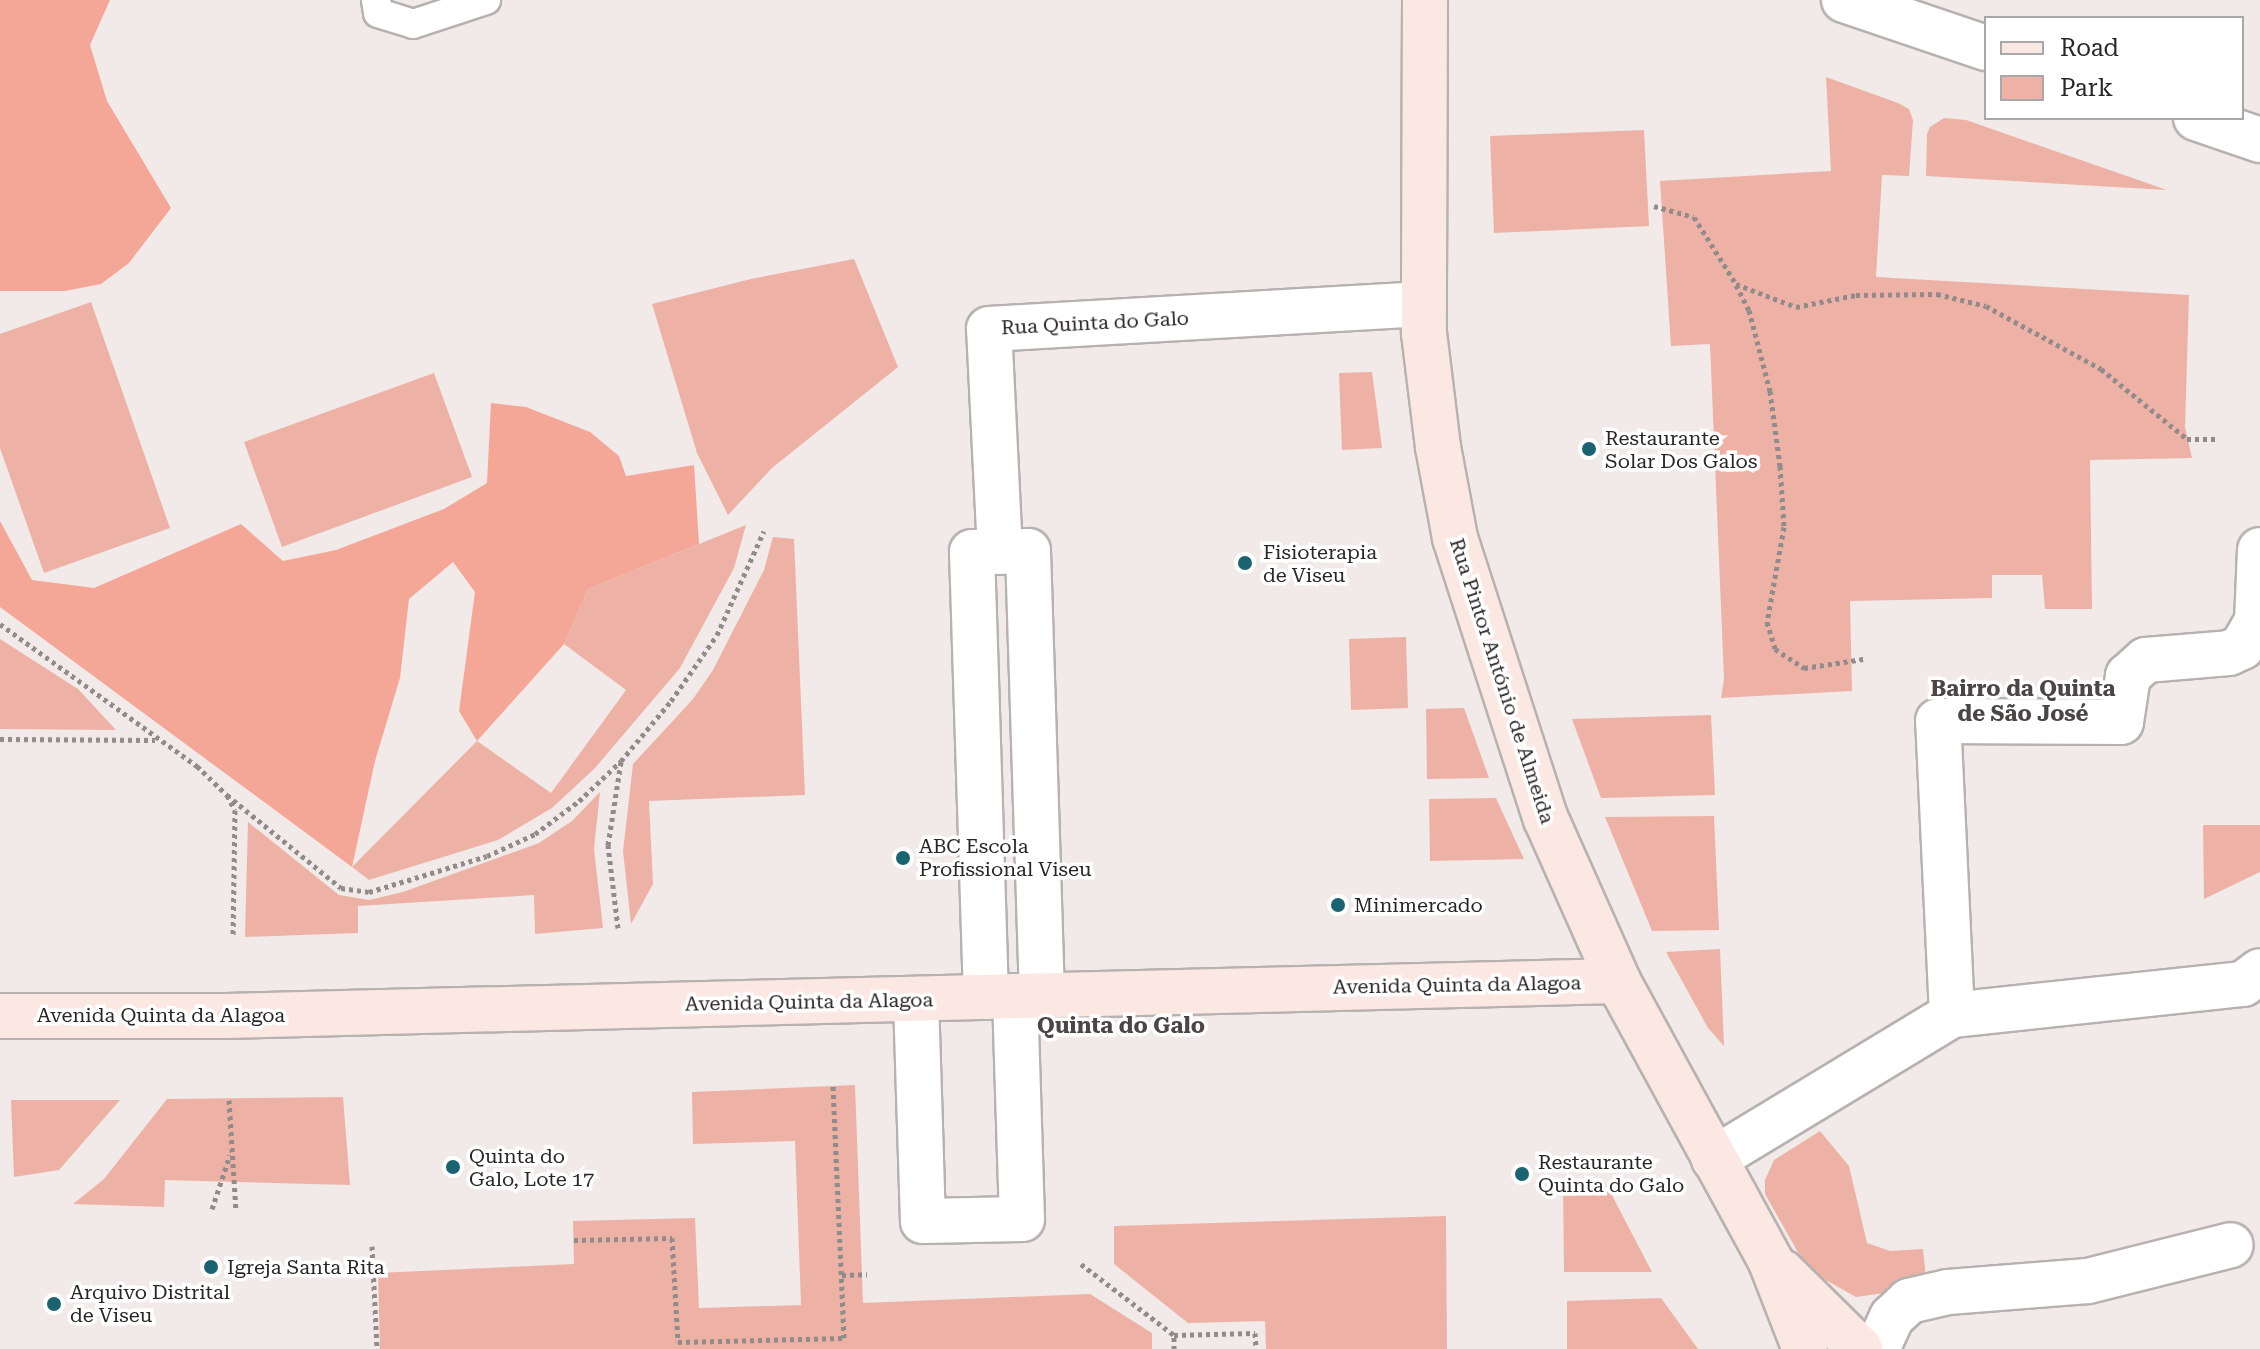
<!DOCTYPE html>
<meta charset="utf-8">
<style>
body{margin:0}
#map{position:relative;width:2260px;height:1349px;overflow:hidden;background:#f1eae9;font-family:"Roboto Serif",serif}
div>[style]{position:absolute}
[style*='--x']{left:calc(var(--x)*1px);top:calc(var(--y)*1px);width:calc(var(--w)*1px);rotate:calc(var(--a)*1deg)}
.green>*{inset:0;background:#edb2a5}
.forest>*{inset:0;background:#f4a797}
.path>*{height:5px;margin-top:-2.5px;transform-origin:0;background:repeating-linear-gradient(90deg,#918b8b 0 4px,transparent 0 8px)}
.roads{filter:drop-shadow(2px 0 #b7b1b0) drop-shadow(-2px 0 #b7b1b0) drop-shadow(0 2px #b7b1b0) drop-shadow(0 -2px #b7b1b0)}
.lane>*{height:28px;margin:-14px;padding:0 14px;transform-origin:14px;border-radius:14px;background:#fff}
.street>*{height:44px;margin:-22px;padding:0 22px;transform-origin:22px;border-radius:22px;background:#fff}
.secondary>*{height:44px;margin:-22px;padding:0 22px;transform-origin:22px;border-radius:22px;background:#fce8e3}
.dots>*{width:22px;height:22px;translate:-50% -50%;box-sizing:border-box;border:4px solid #fff;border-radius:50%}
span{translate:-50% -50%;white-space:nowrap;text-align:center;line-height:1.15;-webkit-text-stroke:7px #fff;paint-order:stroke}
.street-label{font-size:20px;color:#292626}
.poi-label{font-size:20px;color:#292626}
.left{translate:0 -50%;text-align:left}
.neighbourhood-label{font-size:22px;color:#4b4645;font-weight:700}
.legend{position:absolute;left:1984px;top:16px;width:260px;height:104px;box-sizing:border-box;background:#fff;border:2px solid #a9a8a8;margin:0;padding:10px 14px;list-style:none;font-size:24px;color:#292626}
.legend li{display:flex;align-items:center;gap:16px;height:40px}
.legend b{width:40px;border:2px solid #a9a8a8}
</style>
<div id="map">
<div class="green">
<i style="clip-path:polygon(1826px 77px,1898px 103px,1909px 109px,1913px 120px,1909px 176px,1882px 175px,1876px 277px,2189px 295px,2185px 427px,2192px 458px,2090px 460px,2092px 609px,2045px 609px,2042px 575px,1992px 575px,1992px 598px,1850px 601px,1852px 691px,1721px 698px,1724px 679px,1710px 344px,1671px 346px,1660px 181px,1831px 171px)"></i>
<i style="clip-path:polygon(1944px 118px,1966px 120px,2167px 190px,1926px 176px,1927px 134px,1930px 127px)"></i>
<i style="clip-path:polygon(1644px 130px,1649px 226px,1494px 233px,1490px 136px)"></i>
<i style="clip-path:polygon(854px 259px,898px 367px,772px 468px,728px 515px,697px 453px,652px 304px,751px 279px)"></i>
<i style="clip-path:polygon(91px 302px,170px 528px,44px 573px,0 448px,0 334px)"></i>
<i style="clip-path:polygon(1372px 372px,1382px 448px,1342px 450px,1339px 373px)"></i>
<i style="clip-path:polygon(434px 373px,472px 477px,282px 547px,244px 442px)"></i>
<i style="clip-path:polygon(746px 525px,734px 568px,680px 668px,595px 768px,552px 808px,498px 840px,414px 866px,369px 880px,352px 867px,477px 741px,551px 793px,626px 690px,564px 644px,588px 589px)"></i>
<i style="clip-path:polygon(773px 537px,794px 539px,805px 795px,649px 801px,653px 884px,631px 924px,623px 851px,633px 764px,693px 699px,713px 670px,764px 570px)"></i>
<i style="clip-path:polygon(1406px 637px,1408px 708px,1351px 710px,1349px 639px)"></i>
<i style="clip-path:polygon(0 639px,78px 689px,116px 730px,0 729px)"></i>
<i style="clip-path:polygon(1464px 708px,1489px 778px,1427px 779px,1426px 709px)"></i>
<i style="clip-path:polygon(1711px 715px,1715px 795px,1601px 798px,1572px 719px)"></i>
<i style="clip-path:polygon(600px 792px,594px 849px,603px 928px,535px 934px,534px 895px,358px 906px,358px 933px,245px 937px,248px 822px,339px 895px,369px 900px,403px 892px,539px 843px,572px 821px)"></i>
<i style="clip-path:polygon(1496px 798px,1524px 859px,1430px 861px,1429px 799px)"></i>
<i style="clip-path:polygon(1714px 816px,1719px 930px,1652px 931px,1605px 817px)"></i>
<i style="clip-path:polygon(2203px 825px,2260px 825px,2260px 872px,2204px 899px)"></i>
<i style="clip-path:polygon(1720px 949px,1724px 1046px,1708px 1028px,1666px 952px)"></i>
<i style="clip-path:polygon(855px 1085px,863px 1303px,1090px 1294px,1152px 1333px,1152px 1349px,380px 1349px,378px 1273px,574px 1264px,573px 1221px,695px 1218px,699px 1308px,801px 1305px,795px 1141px,693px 1144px,692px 1092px)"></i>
<i style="clip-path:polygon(343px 1097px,350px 1185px,165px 1180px,164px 1207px,73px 1204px,104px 1179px,167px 1099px)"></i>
<i style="clip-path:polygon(11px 1100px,120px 1100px,59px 1170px,14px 1177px)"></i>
<i style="clip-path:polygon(1820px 1131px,1849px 1166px,1867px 1243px,1890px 1251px,1923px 1249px,1927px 1287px,1856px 1297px,1808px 1270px,1765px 1194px,1765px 1180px,1774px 1160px)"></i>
<i style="clip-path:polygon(1563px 1182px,1605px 1182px,1652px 1272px,1564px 1272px)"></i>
<i style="clip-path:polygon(1446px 1216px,1447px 1349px,1266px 1349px,1265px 1321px,1188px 1323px,1114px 1264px,1114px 1226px)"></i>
<i style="clip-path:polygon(1661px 1298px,1698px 1349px,1567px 1349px,1567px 1301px)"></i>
</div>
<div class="forest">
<i style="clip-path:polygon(0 0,110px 0,90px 45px,107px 101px,171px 208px,129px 263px,101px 284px,65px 291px,0 291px)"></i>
<i style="clip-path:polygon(491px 403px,526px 407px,590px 432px,619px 456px,626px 476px,694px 465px,699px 544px,588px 589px,564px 644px,477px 741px,459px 711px,475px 592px,453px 562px,409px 599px,400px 678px,375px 761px,352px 867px,0 607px,0 521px,32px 580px,94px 588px,241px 524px,283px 561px,336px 550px,444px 509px,487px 483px)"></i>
</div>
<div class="path">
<i style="--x:1654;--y:206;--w:41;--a:15.4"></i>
<i style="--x:1694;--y:217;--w:79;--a:57.9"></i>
<i style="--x:1736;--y:284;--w:64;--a:21"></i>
<i style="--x:1796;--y:307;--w:61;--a:-11.3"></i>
<i style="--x:1856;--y:295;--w:81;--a:-0.7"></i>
<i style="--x:1937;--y:294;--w:50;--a:13.8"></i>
<i style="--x:1986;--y:306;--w:131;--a:28.7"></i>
<i style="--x:2101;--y:369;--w:111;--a:39.1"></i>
<i style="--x:2187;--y:439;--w:31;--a:0"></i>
<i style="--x:1736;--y:285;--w:28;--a:63"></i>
<i style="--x:1749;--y:310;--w:84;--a:75.5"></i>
<i style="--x:1770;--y:391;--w:76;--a:82.4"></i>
<i style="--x:1780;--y:466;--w:61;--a:86.2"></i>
<i style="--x:1784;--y:527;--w:97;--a:100.1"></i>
<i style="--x:1767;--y:622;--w:28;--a:73"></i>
<i style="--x:1775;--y:649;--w:35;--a:33"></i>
<i style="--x:1804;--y:668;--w:60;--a:-8.7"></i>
<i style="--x:0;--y:624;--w:243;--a:35.8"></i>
<i style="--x:197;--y:766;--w:42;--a:44"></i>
<i style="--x:227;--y:795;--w:17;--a:62"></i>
<i style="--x:235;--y:810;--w:127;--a:90.9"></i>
<i style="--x:0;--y:739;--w:155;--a:0.4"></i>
<i style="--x:227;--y:795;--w:147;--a:39.2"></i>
<i style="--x:341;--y:888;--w:28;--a:8"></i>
<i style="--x:369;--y:892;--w:123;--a:-17"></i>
<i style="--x:487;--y:856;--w:53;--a:-24.6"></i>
<i style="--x:535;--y:834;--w:55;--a:-36.9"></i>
<i style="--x:579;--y:801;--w:58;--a:-43.6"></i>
<i style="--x:621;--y:761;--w:78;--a:-50.2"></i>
<i style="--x:671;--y:701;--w:80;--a:-55.1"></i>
<i style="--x:717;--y:635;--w:114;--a:-65.7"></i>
<i style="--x:618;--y:928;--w:84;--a:-96.9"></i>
<i style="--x:608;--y:845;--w:84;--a:-81.1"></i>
<i style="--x:229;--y:1100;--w:110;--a:86.4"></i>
<i style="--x:212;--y:1209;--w:57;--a:-71.6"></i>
<i style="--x:574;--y:1240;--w:98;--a:-1.2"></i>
<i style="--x:672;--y:1238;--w:104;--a:86.7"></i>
<i style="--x:678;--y:1342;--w:166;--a:-1.4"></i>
<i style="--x:844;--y:1338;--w:253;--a:-92.5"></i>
<i style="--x:372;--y:1246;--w:103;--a:87.2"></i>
<i style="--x:1081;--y:1264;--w:117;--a:37.4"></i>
<i style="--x:1174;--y:1335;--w:81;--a:-1.4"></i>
<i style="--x:1255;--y:1333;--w:16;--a:86"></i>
<i style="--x:842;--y:1275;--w:25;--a:-2"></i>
<i style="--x:1174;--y:1349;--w:14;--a:-90"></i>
</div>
<div class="roads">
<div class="lane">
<i style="--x:376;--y:0;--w:13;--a:81"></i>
<i style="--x:378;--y:13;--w:37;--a:17"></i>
<i style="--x:413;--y:24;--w:77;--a:-18.2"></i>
</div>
<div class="street">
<i style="--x:1844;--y:0;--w:150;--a:18.7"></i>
<i style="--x:2196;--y:118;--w:68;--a:19"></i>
<i style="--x:1000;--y:552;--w:223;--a:-92.8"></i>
<i style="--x:989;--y:329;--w:435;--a:-3.3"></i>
<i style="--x:986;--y:997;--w:445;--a:-91.8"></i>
<i style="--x:972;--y:552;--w:56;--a:-1"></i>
<i style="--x:1028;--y:551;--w:444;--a:88.2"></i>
<i style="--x:916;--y:999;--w:222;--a:88.2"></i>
<i style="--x:923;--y:1221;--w:99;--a:-1.2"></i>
<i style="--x:1022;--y:1219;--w:223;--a:-91.8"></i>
<i style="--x:1952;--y:1015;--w:294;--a:-92.7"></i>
<i style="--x:1938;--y:721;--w:183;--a:0.3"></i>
<i style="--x:2121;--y:722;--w:47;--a:-81.3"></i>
<i style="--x:2128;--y:676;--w:24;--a:-42"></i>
<i style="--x:2146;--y:660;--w:83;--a:-4.8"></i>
<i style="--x:2229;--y:653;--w:14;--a:-25"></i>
<i style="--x:2242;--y:647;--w:30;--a:-60"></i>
<i style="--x:2257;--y:621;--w:71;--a:-87.6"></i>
<i style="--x:1714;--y:1159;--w:278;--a:-31.2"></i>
<i style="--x:1952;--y:1015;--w:293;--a:-6.1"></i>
<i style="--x:2243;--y:984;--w:21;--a:-37"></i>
<i style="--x:1877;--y:1349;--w:35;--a:-65"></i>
<i style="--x:1892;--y:1317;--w:23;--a:-43"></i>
<i style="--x:1909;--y:1301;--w:40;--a:-13"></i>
<i style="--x:1948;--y:1292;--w:140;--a:-4.5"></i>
<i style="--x:2088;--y:1281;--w:147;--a:-14.1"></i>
</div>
<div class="secondary">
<i style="--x:1425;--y:0;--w:333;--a:90.2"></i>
<i style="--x:1424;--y:333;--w:115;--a:83"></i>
<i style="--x:1438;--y:447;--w:93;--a:79.4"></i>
<i style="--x:1455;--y:538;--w:295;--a:72.1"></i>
<i style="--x:1546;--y:819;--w:177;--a:66"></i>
<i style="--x:1618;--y:981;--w:320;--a:61.4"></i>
<i style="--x:1771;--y:1262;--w:93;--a:68.7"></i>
<i style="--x:0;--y:1016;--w:226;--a:0"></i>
<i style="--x:226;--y:1016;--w:1392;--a:-1.44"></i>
<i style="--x:1782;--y:1272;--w:110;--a:44.6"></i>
</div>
</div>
<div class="dots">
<i style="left:1589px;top:449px;background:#1a6471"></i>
<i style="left:1245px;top:563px;background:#1a6471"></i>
<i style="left:903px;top:858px;background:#1a6471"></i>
<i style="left:1338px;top:905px;background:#1a6471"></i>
<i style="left:453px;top:1167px;background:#1a6471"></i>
<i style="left:1522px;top:1174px;background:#1a6471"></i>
<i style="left:211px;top:1267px;background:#1a6471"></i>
<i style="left:54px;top:1304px;background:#1a6471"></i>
</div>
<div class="street-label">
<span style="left:1095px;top:323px;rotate:-3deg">Rua Quinta do Galo</span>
<span style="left:1502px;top:681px;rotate:72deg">Rua Pintor António de Almeida</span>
<span style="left:1457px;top:985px;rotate:-1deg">Avenida Quinta da Alagoa</span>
<span style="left:809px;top:1002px;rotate:-1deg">Avenida Quinta da Alagoa</span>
<span style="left:161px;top:1015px">Avenida Quinta da Alagoa</span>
</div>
<div class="poi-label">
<span class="left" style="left:1605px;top:450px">Restaurante<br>Solar Dos Galos</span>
<span class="left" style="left:1263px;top:564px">Fisioterapia<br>de Viseu</span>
<span class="left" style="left:919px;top:858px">ABC Escola<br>Profissional Viseu</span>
<span class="left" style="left:1354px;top:905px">Minimercado</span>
<span class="left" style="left:469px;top:1168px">Quinta do<br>Galo, Lote 17</span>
<span class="left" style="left:1538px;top:1174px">Restaurante<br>Quinta do Galo</span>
<span class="left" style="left:227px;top:1267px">Igreja Santa Rita</span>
<span class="left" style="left:70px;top:1304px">Arquivo Distrital<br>de Viseu</span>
</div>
<div class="neighbourhood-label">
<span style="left:2023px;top:701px">Bairro da Quinta<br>de São José</span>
<span style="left:1121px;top:1026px">Quinta do Galo</span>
</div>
<ul class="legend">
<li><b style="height:10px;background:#fce8e3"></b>Road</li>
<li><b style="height:22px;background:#edb2a5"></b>Park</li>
</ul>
</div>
